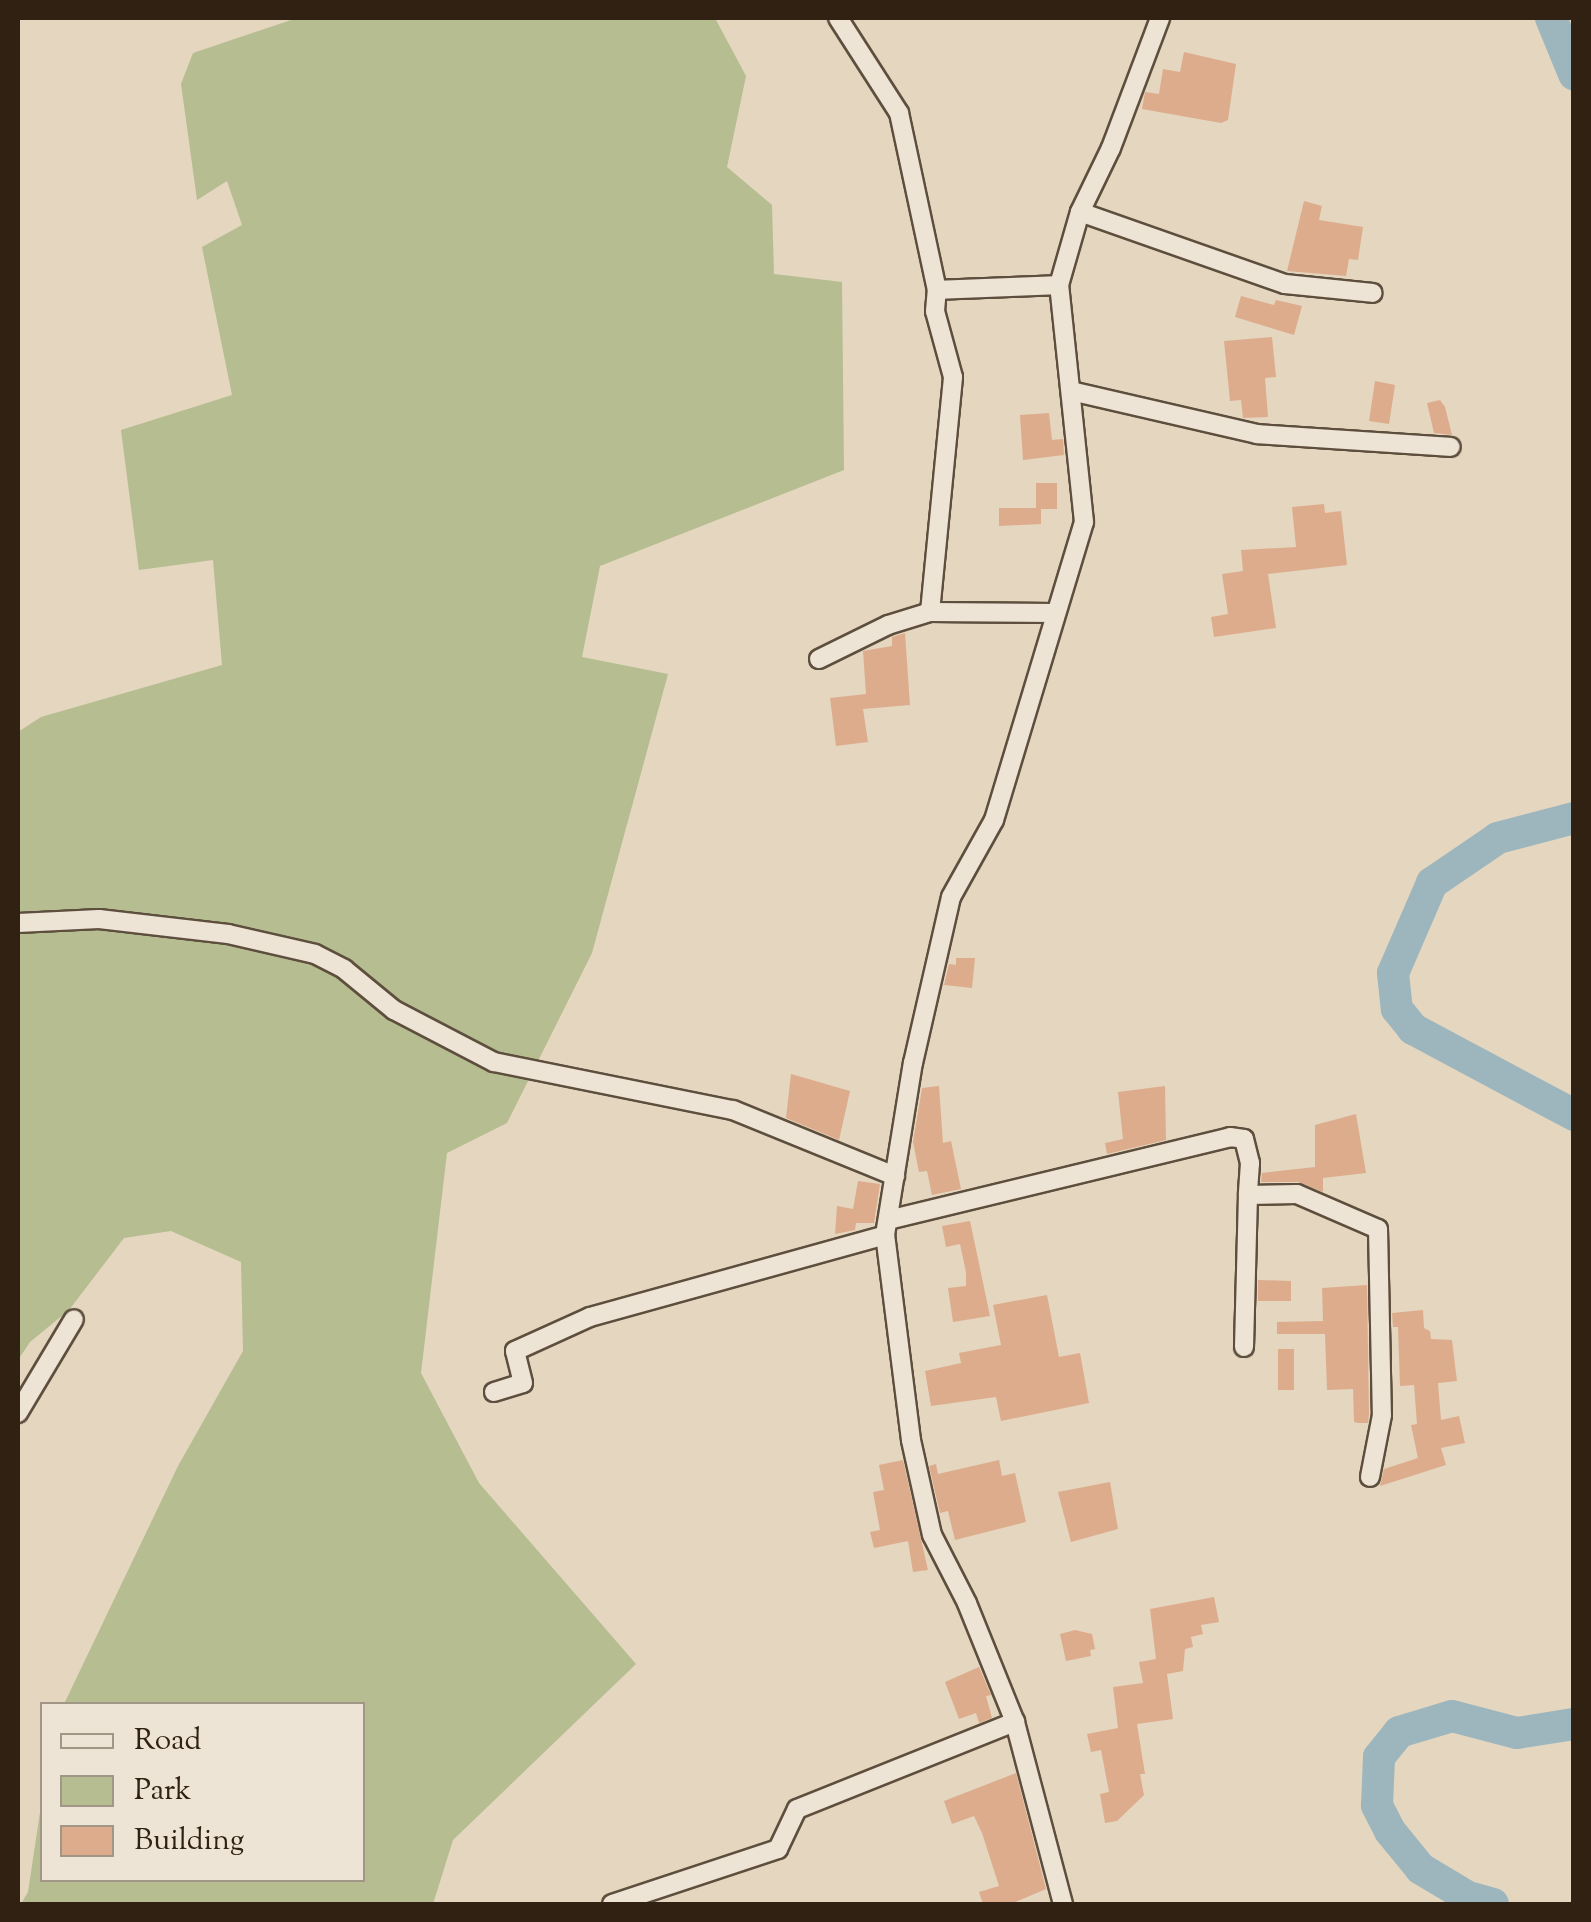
<!DOCTYPE html>
<style>
body{margin:0}
#map{position:relative;width:1591px;height:1922px;overflow:hidden;background:#e4d6bf;font-family:"Sorts Mill Goudy",serif}
div>[style]{position:absolute}
[style*='--x']{left:calc(var(--x)*1px);top:calc(var(--y)*1px);width:calc(var(--w)*1px);rotate:calc(var(--a)*1deg)}
.green>*{inset:0;background:#b5bd91}
.river>*{height:32px;margin:-16px;padding:0 16px;transform-origin:16px;border-radius:16px;background:#9db6be}
.building>*{inset:0;background:#ddac8d}
.roads{filter:drop-shadow(2px 0 #5e4e3d) drop-shadow(-2px 0 #5e4e3d) drop-shadow(0 2px #5e4e3d) drop-shadow(0 -2px #5e4e3d)}
.street>*{height:18px;margin:-9px;padding:0 9px;transform-origin:9px;border-radius:9px;background:#ede4d5}
span{translate:-50% -50%;white-space:nowrap;text-align:center;line-height:1.15;-webkit-text-stroke:8px #ede4d5;paint-order:stroke}
.frame{position:absolute;inset:0;border:20px solid #312112;pointer-events:none}
.legend{position:absolute;left:40px;top:1702px;width:325px;height:180px;box-sizing:border-box;background:#ede4d5;border:2px solid #a29687;margin:0;padding:12px 18px;list-style:none;font-size:30px;color:#312112}
.legend li{display:flex;align-items:center;gap:20px;height:50px}
.legend b{width:50px;border:2px solid #a29687}
</style>
<div id="map">
<div class="green">
<i style="clip-path:polygon(297px 18px,715px 18px,746px 76px,727px 167px,772px 205px,774px 274px,842px 282px,844px 470px,600px 566px,582px 657px,668px 674px,592px 953px,507px 1123px,447px 1153px,421px 1373px,479px 1483px,636px 1664px,453px 1840px,433px 1904px,21px 1904px,28px 1892px,42px 1799px,42px 1880px,362px 1880px,362px 1704px,64px 1704px,178px 1466px,243px 1351px,241px 1262px,171px 1231px,124px 1238px,69px 1310px,30px 1342px,18px 1360px,18px 732px,41px 717px,222px 665px,213px 560px,139px 570px,121px 430px,232px 395px,202px 247px,242px 225px,227px 181px,197px 200px,181px 84px,193px 53px)"></i>
</div>
<div class="river">
<i style="--x:1551;--y:18;--w:61;--a:67.7"></i>
<i style="--x:1574;--y:818;--w:79;--a:165.3"></i>
<i style="--x:1498;--y:838;--w:80;--a:145.7"></i>
<i style="--x:1432;--y:883;--w:98;--a:113.4"></i>
<i style="--x:1393;--y:973;--w:36;--a:84"></i>
<i style="--x:1397;--y:1009;--w:26;--a:51"></i>
<i style="--x:1413;--y:1029;--w:183;--a:28.1"></i>
<i style="--x:1493;--y:1904;--w:26;--a:-164"></i>
<i style="--x:1468;--y:1897;--w:55;--a:-149.2"></i>
<i style="--x:1421;--y:1869;--w:49;--a:-129.2"></i>
<i style="--x:1390;--y:1831;--w:29;--a:-117"></i>
<i style="--x:1377;--y:1805;--w:48;--a:-87.6"></i>
<i style="--x:1379;--y:1757;--w:32;--a:-51"></i>
<i style="--x:1399;--y:1732;--w:55;--a:-16.8"></i>
<i style="--x:1452;--y:1716;--w:67;--a:14.7"></i>
<i style="--x:1517;--y:1733;--w:58;--a:-9"></i>
</div>
<div class="building">
<i style="clip-path:polygon(1184px 52px,1236px 64px,1228px 120px,1221px 123px,1142px 109px,1145px 92px,1159px 94px,1163px 69px,1180px 72px)"></i>
<i style="clip-path:polygon(1304px 201px,1322px 206px,1319px 220px,1363px 227px,1358px 260px,1349px 259px,1346px 276px,1287px 271px)"></i>
<i style="clip-path:polygon(1241px 296px,1274px 305px,1276px 300px,1302px 306px,1294px 335px,1235px 317px)"></i>
<i style="clip-path:polygon(1272px 337px,1276px 377px,1265px 378px,1268px 417px,1243px 418px,1241px 400px,1230px 401px,1224px 341px)"></i>
<i style="clip-path:polygon(1375px 381px,1395px 385px,1389px 424px,1369px 421px)"></i>
<i style="clip-path:polygon(1440px 400px,1445px 407px,1452px 435px,1434px 433px,1427px 403px)"></i>
<i style="clip-path:polygon(1049px 413px,1052px 440px,1063px 439px,1064px 455px,1023px 460px,1020px 415px)"></i>
<i style="clip-path:polygon(1036px 483px,1057px 483px,1057px 509px,1041px 509px,1041px 524px,999px 526px,999px 508px,1036px 508px)"></i>
<i style="clip-path:polygon(1324px 504px,1325px 513px,1341px 511px,1347px 565px,1268px 574px,1276px 628px,1214px 637px,1211px 617px,1228px 614px,1222px 574px,1243px 571px,1241px 550px,1296px 547px,1292px 507px)"></i>
<i style="clip-path:polygon(905px 633px,910px 705px,863px 709px,868px 742px,836px 746px,830px 698px,866px 694px,863px 651px,892px 646px,892px 637px)"></i>
<i style="clip-path:polygon(956px 958px,975px 958px,972px 988px,944px 985px,949px 964px,956px 965px)"></i>
<i style="clip-path:polygon(791px 1074px,850px 1091px,839px 1140px,786px 1118px)"></i>
<i style="clip-path:polygon(939px 1086px,943px 1143px,951px 1141px,961px 1189px,932px 1195px,927px 1171px,919px 1172px,913px 1142px,922px 1088px)"></i>
<i style="clip-path:polygon(1165px 1086px,1166px 1140px,1107px 1154px,1105px 1143px,1123px 1139px,1118px 1092px)"></i>
<i style="clip-path:polygon(1356px 1114px,1366px 1173px,1323px 1178px,1323px 1192px,1298px 1182px,1261px 1182px,1262px 1173px,1315px 1167px,1315px 1125px)"></i>
<i style="clip-path:polygon(858px 1181px,880px 1184px,874px 1223px,856px 1223px,855px 1230px,835px 1234px,837px 1206px,853px 1209px)"></i>
<i style="clip-path:polygon(970px 1221px,990px 1316px,953px 1322px,948px 1288px,966px 1286px,966px 1272px,960px 1244px,946px 1247px,942px 1226px)"></i>
<i style="clip-path:polygon(1258px 1280px,1291px 1281px,1291px 1301px,1258px 1301px)"></i>
<i style="clip-path:polygon(1367px 1285px,1369px 1414px,1368px 1423px,1358px 1423px,1354px 1422px,1353px 1389px,1327px 1390px,1325px 1334px,1277px 1334px,1277px 1322px,1323px 1321px,1322px 1288px)"></i>
<i style="clip-path:polygon(1047px 1295px,1059px 1357px,1080px 1353px,1089px 1403px,1001px 1421px,996px 1397px,931px 1406px,925px 1371px,961px 1363px,959px 1353px,1001px 1345px,993px 1305px)"></i>
<i style="clip-path:polygon(1423px 1310px,1424px 1328px,1430px 1331px,1431px 1339px,1452px 1340px,1457px 1381px,1438px 1383px,1441px 1420px,1459px 1416px,1465px 1443px,1441px 1448px,1446px 1465px,1380px 1486px,1384px 1469px,1418px 1458px,1411px 1425px,1417px 1424px,1414px 1385px,1400px 1386px,1398px 1327px,1393px 1327px,1392px 1313px)"></i>
<i style="clip-path:polygon(1278px 1349px,1294px 1349px,1294px 1390px,1278px 1390px)"></i>
<i style="clip-path:polygon(903px 1460px,928px 1570px,913px 1572px,908px 1541px,874px 1548px,870px 1532px,880px 1530px,873px 1492px,884px 1490px,879px 1465px)"></i>
<i style="clip-path:polygon(999px 1460px,1002px 1476px,1015px 1473px,1026px 1522px,955px 1540px,948px 1511px,940px 1513px,929px 1466px,936px 1464px,938px 1474px)"></i>
<i style="clip-path:polygon(1110px 1482px,1118px 1529px,1071px 1542px,1058px 1492px)"></i>
<i style="clip-path:polygon(1214px 1597px,1219px 1622px,1201px 1625px,1203px 1634px,1191px 1637px,1193px 1647px,1185px 1649px,1183px 1671px,1167px 1674px,1173px 1719px,1137px 1724px,1145px 1774px,1140px 1774px,1144px 1795px,1117px 1821px,1105px 1823px,1100px 1794px,1109px 1792px,1101px 1750px,1091px 1752px,1087px 1734px,1118px 1728px,1113px 1687px,1143px 1683px,1139px 1662px,1156px 1659px,1150px 1609px)"></i>
<i style="clip-path:polygon(1075px 1630px,1092px 1634px,1095px 1649px,1090px 1650px,1091px 1656px,1066px 1661px,1060px 1634px)"></i>
<i style="clip-path:polygon(979px 1667px,991px 1695px,986px 1696px,992px 1718px,979px 1723px,976px 1713px,959px 1719px,945px 1682px)"></i>
<i style="clip-path:polygon(1016px 1773px,1046px 1889px,1011px 1904px,983px 1904px,979px 1892px,999px 1886px,982px 1833px,974px 1816px,952px 1824px,944px 1801px)"></i>
</div>
<div class="roads">
<div class="street">
<i style="--x:838;--y:18;--w:113;--a:57.3"></i>
<i style="--x:899;--y:113;--w:181;--a:77.9"></i>
<i style="--x:937;--y:290;--w:122;--a:-2.3"></i>
<i style="--x:1080;--y:212;--w:217;--a:19.4"></i>
<i style="--x:1285;--y:284;--w:88;--a:5.8"></i>
<i style="--x:1071;--y:391;--w:191;--a:13"></i>
<i style="--x:1257;--y:434;--w:194;--a:3.8"></i>
<i style="--x:930;--y:612;--w:236;--a:-84.4"></i>
<i style="--x:953;--y:377;--w:68;--a:-105.3"></i>
<i style="--x:935;--y:311;--w:21;--a:-85"></i>
<i style="--x:819;--y:659;--w:77;--a:-26.2"></i>
<i style="--x:888;--y:625;--w:44;--a:-17.2"></i>
<i style="--x:930;--y:612;--w:125;--a:0.5"></i>
<i style="--x:18;--y:923;--w:81;--a:-2.8"></i>
<i style="--x:99;--y:919;--w:130;--a:6.6"></i>
<i style="--x:228;--y:934;--w:89;--a:12.9"></i>
<i style="--x:315;--y:954;--w:33;--a:27"></i>
<i style="--x:344;--y:969;--w:65;--a:39.4"></i>
<i style="--x:394;--y:1010;--w:113;--a:27.5"></i>
<i style="--x:494;--y:1062;--w:244;--a:11.4"></i>
<i style="--x:733;--y:1110;--w:175;--a:22.2"></i>
<i style="--x:888;--y:1220;--w:352;--a:-13.6"></i>
<i style="--x:1230;--y:1137;--w:14;--a:8"></i>
<i style="--x:1244;--y:1139;--w:25;--a:76"></i>
<i style="--x:1250;--y:1163;--w:32;--a:94"></i>
<i style="--x:1248;--y:1195;--w:49;--a:-1.2"></i>
<i style="--x:1297;--y:1194;--w:88;--a:23.4"></i>
<i style="--x:1378;--y:1229;--w:186;--a:88.8"></i>
<i style="--x:1382;--y:1415;--w:63;--a:101"></i>
<i style="--x:1244;--y:1347;--w:152;--a:-88.5"></i>
<i style="--x:494;--y:1392;--w:30;--a:-17"></i>
<i style="--x:523;--y:1383;--w:33;--a:-104"></i>
<i style="--x:515;--y:1351;--w:82;--a:-24.4"></i>
<i style="--x:590;--y:1317;--w:306;--a:-15.5"></i>
<i style="--x:18;--y:1413;--w:109;--a:-59.2"></i>
<i style="--x:612;--y:1904;--w:175;--a:-18.3"></i>
<i style="--x:778;--y:1849;--w:44;--a:-64.6"></i>
<i style="--x:797;--y:1809;--w:235;--a:-21.8"></i>
<i style="--x:1063;--y:1904;--w:188;--a:-104.8"></i>
<i style="--x:1015;--y:1722;--w:128;--a:-112"></i>
<i style="--x:967;--y:1603;--w:76;--a:-117.2"></i>
<i style="--x:932;--y:1535;--w:97;--a:-102.5"></i>
<i style="--x:911;--y:1440;--w:207;--a:-97.2"></i>
<i style="--x:885;--y:1235;--w:174;--a:-80.8"></i>
<i style="--x:913;--y:1063;--w:170;--a:-77.1"></i>
<i style="--x:951;--y:897;--w:88;--a:-60.8"></i>
<i style="--x:994;--y:820;--w:311;--a:-73.2"></i>
<i style="--x:1084;--y:522;--w:238;--a:-96"></i>
<i style="--x:1059;--y:285;--w:76;--a:-74"></i>
<i style="--x:1080;--y:212;--w:71;--a:-64.2"></i>
<i style="--x:1111;--y:148;--w:139;--a:-69.3"></i>
</div>
</div>
<div class="frame"></div>
<ul class="legend">
<li><b style="height:12px;background:#ede4d5"></b>Road</li>
<li><b style="height:28px;background:#b5bd91"></b>Park</li>
<li><b style="height:28px;background:#ddac8d"></b>Building</li>
</ul>
</div>
